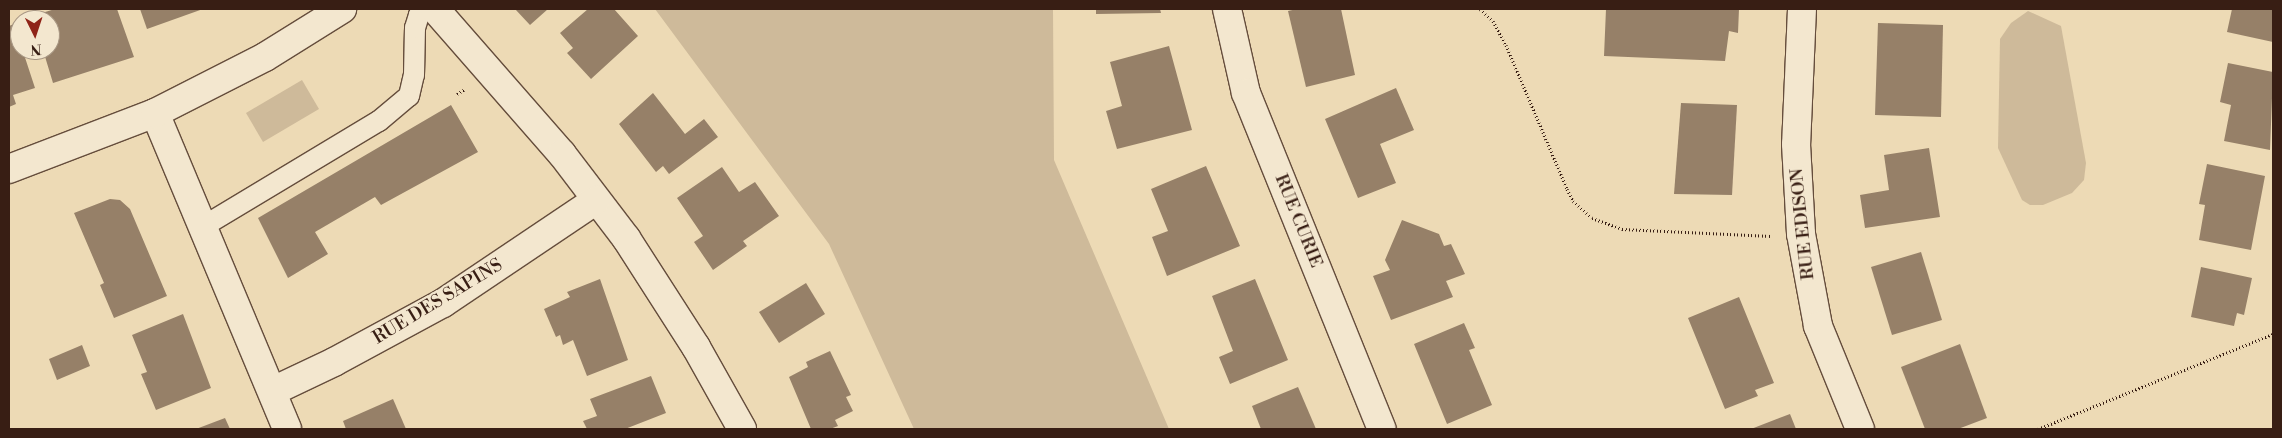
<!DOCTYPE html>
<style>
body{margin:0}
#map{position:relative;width:2282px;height:438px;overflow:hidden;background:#eddab5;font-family:"Libre Bodoni",serif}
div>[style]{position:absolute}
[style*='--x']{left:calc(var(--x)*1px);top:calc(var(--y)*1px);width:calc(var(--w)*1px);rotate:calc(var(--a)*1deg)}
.green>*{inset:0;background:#ceba9a}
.building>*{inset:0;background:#968068}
.path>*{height:3px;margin-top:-1.5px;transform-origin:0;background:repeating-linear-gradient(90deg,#381e14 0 1px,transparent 0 3.5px)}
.roads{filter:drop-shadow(1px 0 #654d3c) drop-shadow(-1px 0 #654d3c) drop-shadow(0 1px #654d3c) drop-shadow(0 -1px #654d3c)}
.lane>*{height:20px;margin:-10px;padding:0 10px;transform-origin:10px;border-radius:10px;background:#f3e7cf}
.street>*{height:28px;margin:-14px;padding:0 14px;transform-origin:14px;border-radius:14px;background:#f3e7cf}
span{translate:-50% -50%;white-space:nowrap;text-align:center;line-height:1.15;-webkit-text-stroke:4px #f3e7cf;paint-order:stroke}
.street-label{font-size:18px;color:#381e14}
.frame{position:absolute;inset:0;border:10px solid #381e14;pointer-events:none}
.north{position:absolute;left:10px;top:10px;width:50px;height:50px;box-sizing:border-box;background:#f3e7cf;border:1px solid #a89784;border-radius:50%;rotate:176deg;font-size:14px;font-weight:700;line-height:20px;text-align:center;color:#381e14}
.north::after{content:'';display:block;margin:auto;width:18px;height:22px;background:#8f2418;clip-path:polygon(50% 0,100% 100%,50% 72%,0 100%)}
</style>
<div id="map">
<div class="green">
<i style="clip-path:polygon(655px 9px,1053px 9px,1054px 160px,1169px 429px,914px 429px,829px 244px)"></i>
<i style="clip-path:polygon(2028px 11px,2061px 26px,2086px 163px,2084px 180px,2072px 193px,2043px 205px,2030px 205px,2022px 200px,1998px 148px,2000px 39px,2011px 23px)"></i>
<i style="clip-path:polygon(302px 80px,319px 109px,263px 142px,246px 113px)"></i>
</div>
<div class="building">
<i style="clip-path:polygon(55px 9px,117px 9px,134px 57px,53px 83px,43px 50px,50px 50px,50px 20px,33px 20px,32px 16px)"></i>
<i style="clip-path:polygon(140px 9px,203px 9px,147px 29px)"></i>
<i style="clip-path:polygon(515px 9px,548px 9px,530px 25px)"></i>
<i style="clip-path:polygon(588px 9px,614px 9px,638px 36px,591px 79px,567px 53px,573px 48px,560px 33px)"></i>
<i style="clip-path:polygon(1096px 9px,1160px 9px,1161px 13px,1096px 14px)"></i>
<i style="clip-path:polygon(1297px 9px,1341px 9px,1355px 75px,1306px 87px,1288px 11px)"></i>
<i style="clip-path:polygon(1606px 9px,1739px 9px,1738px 33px,1729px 31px,1725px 61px,1604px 56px)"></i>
<i style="clip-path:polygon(2232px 9px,2273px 9px,2273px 42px,2227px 32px)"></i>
<i style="clip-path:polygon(1878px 23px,1943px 25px,1941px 117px,1875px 115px)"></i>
<i style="clip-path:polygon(14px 24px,35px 88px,13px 95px,16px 104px,9px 107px,9px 26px)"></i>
<i style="clip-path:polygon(1169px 46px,1192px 130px,1117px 149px,1106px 111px,1122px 106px,1110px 62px)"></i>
<i style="clip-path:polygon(2228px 63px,2273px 72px,2270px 150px,2224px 141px,2231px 105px,2220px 102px)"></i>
<i style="clip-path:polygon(1396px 88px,1414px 130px,1380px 144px,1396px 183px,1358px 198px,1325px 119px)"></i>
<i style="clip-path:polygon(653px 93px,685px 134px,704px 119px,718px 137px,669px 174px,663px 166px,656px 172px,619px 124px)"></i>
<i style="clip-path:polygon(1681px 103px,1737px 105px,1732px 195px,1674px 194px)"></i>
<i style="clip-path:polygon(451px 105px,478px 152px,381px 205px,375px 197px,315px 232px,328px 254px,288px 278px,258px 218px)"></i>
<i style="clip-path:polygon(1929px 148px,1940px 217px,1865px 228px,1860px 195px,1889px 190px,1884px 155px)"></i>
<i style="clip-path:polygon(2207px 164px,2265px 176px,2251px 250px,2199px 240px,2205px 205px,2199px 204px)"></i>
<i style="clip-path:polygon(1206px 166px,1240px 246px,1167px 276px,1152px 237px,1168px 231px,1151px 189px)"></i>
<i style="clip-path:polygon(722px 167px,739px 192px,755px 182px,779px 216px,743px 241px,747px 246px,713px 270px,694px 242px,703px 236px,677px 198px)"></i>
<i style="clip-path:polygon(110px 199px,120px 200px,130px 209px,167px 296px,114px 318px,100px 285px,104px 283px,74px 213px)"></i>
<i style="clip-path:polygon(1402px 220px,1439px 234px,1444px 246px,1451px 244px,1465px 274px,1446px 281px,1453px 297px,1391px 320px,1373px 276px,1390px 270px,1385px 260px)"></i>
<i style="clip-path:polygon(1921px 252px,1942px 320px,1892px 335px,1871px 267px)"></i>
<i style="clip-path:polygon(2201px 267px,2252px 278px,2244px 315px,2237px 313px,2234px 326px,2191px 317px)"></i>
<i style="clip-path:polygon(600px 279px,628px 360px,587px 376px,573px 340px,563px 345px,560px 335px,556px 337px,544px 309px,570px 297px,567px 292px)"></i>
<i style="clip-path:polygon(1255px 279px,1288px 360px,1230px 384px,1219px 357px,1233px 351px,1212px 296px)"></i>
<i style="clip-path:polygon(806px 283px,825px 314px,779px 343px,759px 312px)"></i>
<i style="clip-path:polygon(1739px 297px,1774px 383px,1755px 390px,1758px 396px,1725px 409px,1688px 318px)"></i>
<i style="clip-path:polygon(183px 314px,211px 388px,156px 410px,141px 374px,147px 372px,132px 335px)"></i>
<i style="clip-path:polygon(1464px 323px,1475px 348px,1469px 350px,1492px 405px,1447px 424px,1414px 344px)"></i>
<i style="clip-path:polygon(1960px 344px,1987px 418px,1958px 429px,1925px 429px,1901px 367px)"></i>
<i style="clip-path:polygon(82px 345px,90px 366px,57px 380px,49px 359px)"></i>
<i style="clip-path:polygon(830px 351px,851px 395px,846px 397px,853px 411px,835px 420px,838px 426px,830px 429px,811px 429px,789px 377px,808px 367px,806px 362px)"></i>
<i style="clip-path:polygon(651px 376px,666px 413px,625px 429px,587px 429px,583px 421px,597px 416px,590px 399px)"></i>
<i style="clip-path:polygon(1298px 387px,1316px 429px,1261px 429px,1252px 406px)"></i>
<i style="clip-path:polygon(393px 399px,406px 429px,346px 429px,343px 421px)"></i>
<i style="clip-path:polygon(1790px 414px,1796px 429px,1751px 429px)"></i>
<i style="clip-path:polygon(225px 418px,230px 429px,196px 429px)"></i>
</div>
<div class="path">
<i style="--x:1480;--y:9;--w:18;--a:43"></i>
<i style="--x:1493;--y:21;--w:27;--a:62"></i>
<i style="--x:1506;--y:45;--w:156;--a:67"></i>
<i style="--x:1567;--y:189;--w:13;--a:63"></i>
<i style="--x:1573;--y:201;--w:25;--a:42"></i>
<i style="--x:1592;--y:218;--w:32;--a:20"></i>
<i style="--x:1622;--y:229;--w:149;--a:2.7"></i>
<i style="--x:457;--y:94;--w:9;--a:-32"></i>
<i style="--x:2038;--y:429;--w:253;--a:-22"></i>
</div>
<div class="roads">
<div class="lane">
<i style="--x:204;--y:226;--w:204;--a:-31"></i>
<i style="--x:379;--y:121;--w:39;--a:-40"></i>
<i style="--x:409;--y:96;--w:22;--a:-77"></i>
<i style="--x:414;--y:75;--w:47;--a:-88.8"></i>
<i style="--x:415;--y:28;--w:14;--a:-73"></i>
<i style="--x:419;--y:15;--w:8;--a:-50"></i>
</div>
<div class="street">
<i style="--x:435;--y:9;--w:193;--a:48.8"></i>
<i style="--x:562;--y:154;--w:106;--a:52.7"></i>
<i style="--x:626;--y:238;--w:130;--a:57.3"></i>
<i style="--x:696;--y:347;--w:94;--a:60.7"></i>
<i style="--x:1227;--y:9;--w:86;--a:77.3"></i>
<i style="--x:1246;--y:93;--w:362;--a:68"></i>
<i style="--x:1802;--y:9;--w:135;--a:92.5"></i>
<i style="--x:1796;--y:144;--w:90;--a:86.8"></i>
<i style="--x:1801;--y:234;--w:94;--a:79.5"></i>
<i style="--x:1818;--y:326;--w:111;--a:67.8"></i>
<i style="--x:155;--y:113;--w:342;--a:67.3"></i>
<i style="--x:9;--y:169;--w:156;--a:-21"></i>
<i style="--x:155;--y:113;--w:123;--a:-27"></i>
<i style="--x:265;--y:57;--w:91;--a:-31.9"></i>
<i style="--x:273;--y:391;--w:68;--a:-25.4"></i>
<i style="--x:334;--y:362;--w:124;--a:-28.4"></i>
<i style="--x:443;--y:303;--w:184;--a:-33.9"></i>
</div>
</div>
<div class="street-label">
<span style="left:1298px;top:221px;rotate:68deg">RUE CURIE</span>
<span style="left:1803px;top:224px;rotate:-96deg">RUE EDISON</span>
<span style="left:438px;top:302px;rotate:-31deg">RUE DES SAPINS</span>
</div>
<div class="frame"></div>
<div class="north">N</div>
</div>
